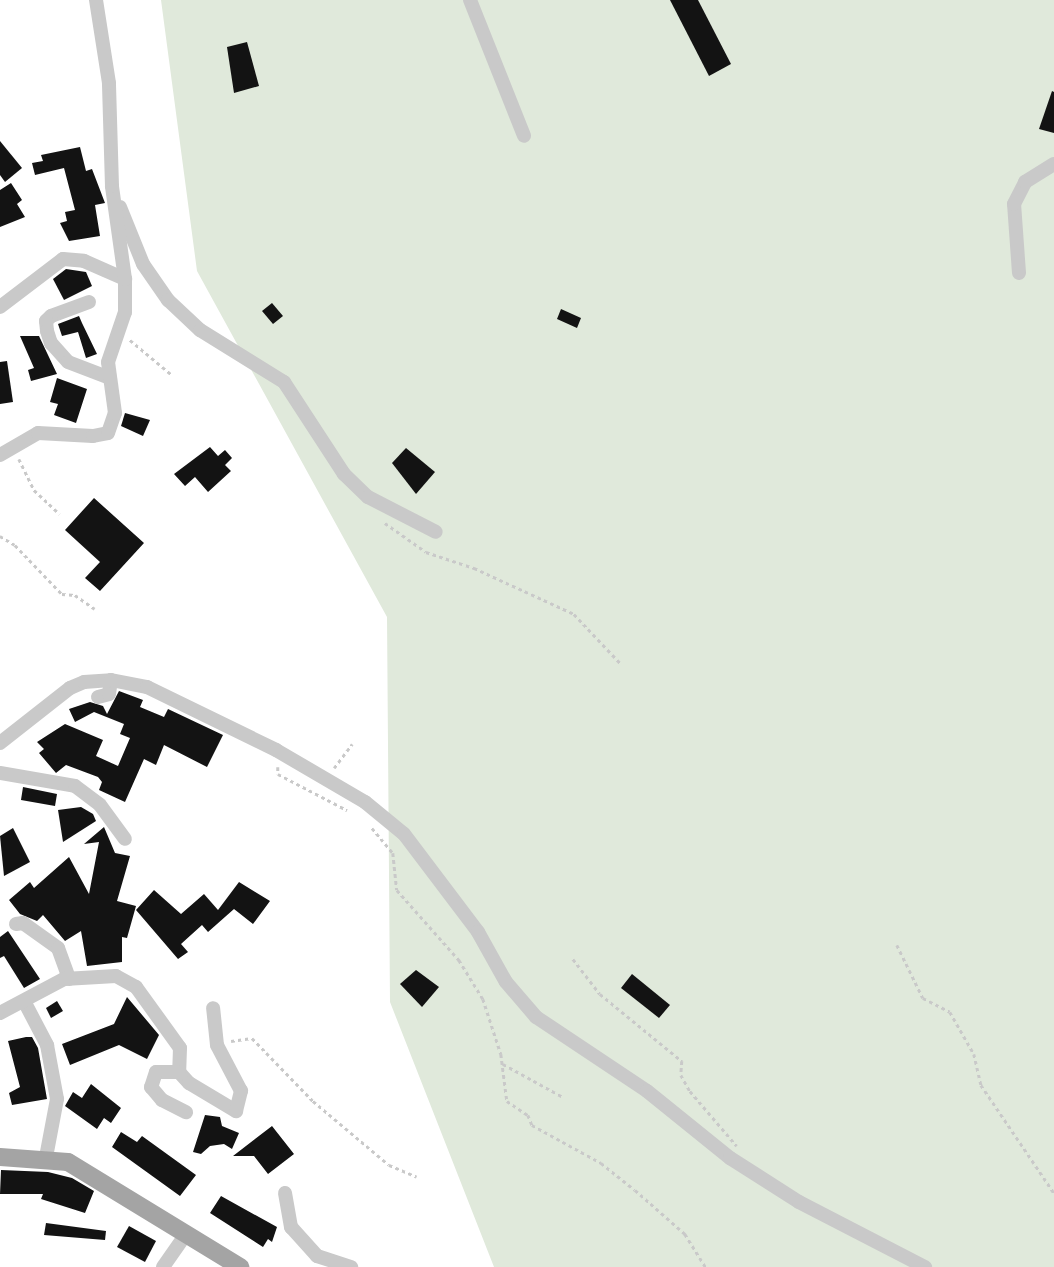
<!DOCTYPE html>
<style>
body{margin:0}
#map{position:relative;width:1054px;height:1267px;overflow:hidden;background:#fff;font-family:"Asap Condensed",sans-serif}
div>[style]{position:absolute}
[style*='--x']{left:calc(var(--x)*1px);top:calc(var(--y)*1px);width:calc(var(--w)*1px);rotate:calc(var(--a)*1deg)}
.green>*{inset:0;background:#e0e9db}
.building>*{inset:0;background:#131313}
.path>*{height:2.5px;margin-top:-1.25px;transform-origin:0;background:repeating-linear-gradient(90deg,#c9c9c9 0 3.5px,transparent 0 7px)}
.minor>*{height:14px;margin:-7px;padding:0 7px;transform-origin:7px;border-radius:7px;background:#c9c9c9}
.major>*{height:18px;margin:-9px;padding:0 9px;transform-origin:9px;border-radius:9px;background:#a4a4a4}
span{translate:-50% -50%;white-space:nowrap;text-align:center;line-height:1.15;-webkit-text-stroke:7px #fff;paint-order:stroke}
</style>
<div id="map">
<div class="green">
<i style="clip-path:polygon(161px 0,1054px 0,1054px 1267px,494px 1267px,390px 1002px,387px 617px,197px 271px)"></i>
</div>
<div class="building">
<i style="clip-path:polygon(670px 0,698px 0,731px 64px,709px 76px)"></i>
<i style="clip-path:polygon(247px 42px,259px 86px,234px 93px,227px 47px)"></i>
<i style="clip-path:polygon(1052px 91px,1054px 92px,1054px 133px,1039px 129px)"></i>
<i style="clip-path:polygon(0 141px,22px 168px,5px 182px,0 175px)"></i>
<i style="clip-path:polygon(80px 147px,86px 171px,92px 169px,105px 203px,95px 205px,100px 236px,69px 241px,60px 223px,67px 221px,65px 212px,75px 210px,64px 168px,35px 175px,32px 163px,43px 161px,41px 155px)"></i>
<i style="clip-path:polygon(11px 183px,22px 200px,17px 204px,25px 217px,0 227px,0 190px)"></i>
<i style="clip-path:polygon(66px 269px,86px 272px,92px 286px,64px 300px,53px 279px)"></i>
<i style="clip-path:polygon(272px 303px,283px 316px,273px 324px,262px 311px)"></i>
<i style="clip-path:polygon(561px 309px,581px 318px,577px 328px,557px 319px)"></i>
<i style="clip-path:polygon(79px 316px,82px 323px,97px 354px,86px 358px,78px 332px,62px 336px,58px 324px)"></i>
<i style="clip-path:polygon(20px 336px,39px 336px,57px 374px,31px 381px,28px 370px,34px 368px)"></i>
<i style="clip-path:polygon(7px 361px,13px 402px,0 404px,0 362px)"></i>
<i style="clip-path:polygon(57px 378px,87px 389px,76px 423px,54px 415px,58px 404px,50px 402px)"></i>
<i style="clip-path:polygon(125px 413px,150px 420px,143px 436px,121px 426px)"></i>
<i style="clip-path:polygon(210px 447px,218px 456px,225px 450px,232px 458px,225px 465px,231px 471px,208px 492px,195px 477px,185px 486px,174px 474px)"></i>
<i style="clip-path:polygon(406px 448px,435px 472px,416px 494px,392px 463px)"></i>
<i style="clip-path:polygon(94px 498px,144px 543px,100px 591px,85px 578px,100px 562px,65px 530px)"></i>
<i style="clip-path:polygon(119px 691px,143px 700px,140px 707px,164px 717px,168px 709px,223px 735px,207px 767px,164px 745px,156px 765px,144px 759px,125px 802px,99px 790px,102px 782px,98px 777px,66px 765px,56px 773px,39px 753px,44px 749px,37px 742px,65px 724px,103px 740px,96px 756px,118px 766px,130px 738px,120px 734px,124px 724px,94px 712px,75px 722px,69px 709px,90px 702px,103px 706px,107px 714px)"></i>
<i style="clip-path:polygon(23px 787px,57px 794px,55px 806px,21px 800px)"></i>
<i style="clip-path:polygon(81px 807px,93px 814px,96px 821px,63px 842px,58px 810px)"></i>
<i style="clip-path:polygon(104px 827px,115px 853px,130px 856px,117px 901px,136px 906px,127px 938px,122px 937px,122px 962px,87px 966px,81px 931px,65px 941px,43px 915px,37px 921px,20px 914px,9px 900px,30px 882px,34px 888px,69px 857px,89px 894px,99px 842px,84px 844px)"></i>
<i style="clip-path:polygon(13px 828px,30px 862px,4px 876px,0 836px)"></i>
<i style="clip-path:polygon(239px 882px,270px 901px,253px 924px,234px 909px,208px 932px,202px 925px,181px 944px,188px 952px,178px 959px,136px 910px,154px 890px,181px 914px,204px 894px,218px 910px)"></i>
<i style="clip-path:polygon(8px 931px,40px 979px,24px 988px,4px 956px,0 958px,0 937px)"></i>
<i style="clip-path:polygon(416px 970px,439px 987px,422px 1007px,400px 984px)"></i>
<i style="clip-path:polygon(632px 974px,670px 1005px,659px 1018px,621px 988px)"></i>
<i style="clip-path:polygon(127px 997px,159px 1035px,147px 1059px,119px 1045px,70px 1065px,62px 1044px,114px 1024px)"></i>
<i style="clip-path:polygon(57px 1001px,63px 1011px,51px 1018px,46px 1008px)"></i>
<i style="clip-path:polygon(26px 1037px,32px 1037px,38px 1048px,47px 1099px,12px 1105px,9px 1093px,20px 1087px,8px 1041px)"></i>
<i style="clip-path:polygon(91px 1084px,121px 1108px,111px 1123px,104px 1118px,97px 1129px,65px 1106px,73px 1092px,82px 1098px)"></i>
<i style="clip-path:polygon(205px 1115px,220px 1117px,222px 1126px,239px 1133px,232px 1149px,224px 1144px,210px 1146px,201px 1154px,193px 1152px)"></i>
<i style="clip-path:polygon(272px 1126px,294px 1154px,268px 1174px,254px 1156px,233px 1156px)"></i>
<i style="clip-path:polygon(121px 1132px,137px 1142px,142px 1136px,196px 1175px,180px 1196px,112px 1147px)"></i>
<i style="clip-path:polygon(1px 1170px,48px 1172px,72px 1178px,94px 1191px,85px 1213px,41px 1199px,43px 1194px,0 1194px)"></i>
<i style="clip-path:polygon(221px 1196px,277px 1227px,272px 1242px,268px 1239px,263px 1247px,210px 1213px)"></i>
<i style="clip-path:polygon(46px 1223px,106px 1231px,105px 1240px,44px 1235px)"></i>
<i style="clip-path:polygon(129px 1226px,156px 1241px,145px 1262px,117px 1247px)"></i>
</div>
<div class="path">
<i style="--x:130;--y:340;--w:55;--a:39.8"></i>
<i style="--x:19;--y:459;--w:34;--a:64"></i>
<i style="--x:34;--y:490;--w:35;--a:43"></i>
<i style="--x:385;--y:523;--w:50;--a:35.3"></i>
<i style="--x:426;--y:552;--w:51;--a:18.4"></i>
<i style="--x:474;--y:568;--w:110;--a:24.7"></i>
<i style="--x:574;--y:614;--w:70;--a:46.7"></i>
<i style="--x:0;--y:536;--w:17;--a:31"></i>
<i style="--x:15;--y:545;--w:68;--a:46.2"></i>
<i style="--x:62;--y:594;--w:13;--a:4"></i>
<i style="--x:75;--y:595;--w:24;--a:35"></i>
<i style="--x:278;--y:767;--w:7;--a:90"></i>
<i style="--x:278;--y:774;--w:78;--a:27.6"></i>
<i style="--x:334;--y:768;--w:30;--a:-53"></i>
<i style="--x:372;--y:828;--w:33;--a:50"></i>
<i style="--x:393;--y:853;--w:37;--a:84"></i>
<i style="--x:397;--y:890;--w:94;--a:48.5"></i>
<i style="--x:459;--y:960;--w:46;--a:58.4"></i>
<i style="--x:483;--y:999;--w:58;--a:71.9"></i>
<i style="--x:501;--y:1054;--w:47;--a:82.7"></i>
<i style="--x:507;--y:1101;--w:25;--a:34"></i>
<i style="--x:528;--y:1115;--w:11;--a:68"></i>
<i style="--x:532;--y:1125;--w:79;--a:28.8"></i>
<i style="--x:601;--y:1163;--w:43;--a:38.5"></i>
<i style="--x:635;--y:1190;--w:67;--a:41.3"></i>
<i style="--x:685;--y:1234;--w:39;--a:58"></i>
<i style="--x:897;--y:945;--w:59;--a:63.9"></i>
<i style="--x:923;--y:998;--w:30;--a:27"></i>
<i style="--x:950;--y:1012;--w:48;--a:60.3"></i>
<i style="--x:974;--y:1054;--w:32;--a:77"></i>
<i style="--x:981;--y:1085;--w:130;--a:55.9"></i>
<i style="--x:573;--y:959;--w:44;--a:52.4"></i>
<i style="--x:600;--y:994;--w:106;--a:39.3"></i>
<i style="--x:682;--y:1061;--w:14;--a:94"></i>
<i style="--x:681;--y:1075;--w:18;--a:61"></i>
<i style="--x:690;--y:1091;--w:72;--a:49.5"></i>
<i style="--x:231;--y:1041;--w:21;--a:-8"></i>
<i style="--x:252;--y:1038;--w:88;--a:45.9"></i>
<i style="--x:313;--y:1101;--w:99;--a:40.1"></i>
<i style="--x:389;--y:1165;--w:30;--a:23"></i>
<i style="--x:503;--y:1064;--w:68;--a:28.8"></i>
</div>
<div class="minor">
<i style="--x:470;--y:0;--w:146;--a:68.3"></i>
<i style="--x:120;--y:207;--w:61;--a:68"></i>
<i style="--x:143;--y:264;--w:44;--a:55.2"></i>
<i style="--x:168;--y:300;--w:44;--a:43.2"></i>
<i style="--x:200;--y:330;--w:99;--a:31.8"></i>
<i style="--x:284;--y:382;--w:110;--a:56.9"></i>
<i style="--x:344;--y:474;--w:33;--a:44"></i>
<i style="--x:368;--y:497;--w:76;--a:27.2"></i>
<i style="--x:1019;--y:273;--w:69;--a:-94.1"></i>
<i style="--x:1014;--y:204;--w:25;--a:-63"></i>
<i style="--x:1025;--y:182;--w:34;--a:-32"></i>
<i style="--x:89;--y:302;--w:40;--a:159.8"></i>
<i style="--x:51;--y:316;--w:7;--a:135"></i>
<i style="--x:46;--y:321;--w:10;--a:84"></i>
<i style="--x:47;--y:331;--w:13;--a:72"></i>
<i style="--x:51;--y:343;--w:25;--a:48"></i>
<i style="--x:68;--y:362;--w:42;--a:21"></i>
<i style="--x:0;--y:307;--w:79;--a:-37.3"></i>
<i style="--x:63;--y:259;--w:21;--a:5"></i>
<i style="--x:84;--y:261;--w:45;--a:23.7"></i>
<i style="--x:0;--y:455;--w:44;--a:-30.1"></i>
<i style="--x:38;--y:433;--w:55;--a:3.1"></i>
<i style="--x:93;--y:436;--w:15;--a:-11"></i>
<i style="--x:108;--y:433;--w:21;--a:-71"></i>
<i style="--x:115;--y:413;--w:51;--a:-97.8"></i>
<i style="--x:108;--y:362;--w:53;--a:-71.2"></i>
<i style="--x:125;--y:312;--w:33;--a:-90"></i>
<i style="--x:125;--y:279;--w:94;--a:-98"></i>
<i style="--x:112;--y:186;--w:103;--a:-91.7"></i>
<i style="--x:109;--y:83;--w:84;--a:-98.9"></i>
<i style="--x:98;--y:697;--w:11;--a:-15"></i>
<i style="--x:109;--y:694;--w:14;--a:-82"></i>
<i style="--x:0;--y:743;--w:89;--a:-38.2"></i>
<i style="--x:70;--y:688;--w:15;--a:-23"></i>
<i style="--x:84;--y:682;--w:27;--a:-4"></i>
<i style="--x:111;--y:680;--w:37;--a:11"></i>
<i style="--x:147;--y:687;--w:144;--a:26"></i>
<i style="--x:276;--y:750;--w:103;--a:30.3"></i>
<i style="--x:365;--y:802;--w:50;--a:39.4"></i>
<i style="--x:404;--y:834;--w:123;--a:52.9"></i>
<i style="--x:478;--y:932;--w:57;--a:60.8"></i>
<i style="--x:506;--y:982;--w:46;--a:49.4"></i>
<i style="--x:536;--y:1017;--w:133;--a:33.7"></i>
<i style="--x:647;--y:1091;--w:107;--a:38.9"></i>
<i style="--x:730;--y:1158;--w:82;--a:32.5"></i>
<i style="--x:799;--y:1202;--w:142;--a:27.3"></i>
<i style="--x:0;--y:773;--w:76;--a:9.8"></i>
<i style="--x:75;--y:786;--w:31;--a:37"></i>
<i style="--x:100;--y:805;--w:42;--a:53.7"></i>
<i style="--x:16;--y:924;--w:7;--a:-8"></i>
<i style="--x:23;--y:923;--w:43;--a:35.5"></i>
<i style="--x:58;--y:948;--w:33;--a:70"></i>
<i style="--x:24;--y:1001;--w:50;--a:62.4"></i>
<i style="--x:47;--y:1045;--w:55;--a:79.5"></i>
<i style="--x:57;--y:1099;--w:59;--a:100.7"></i>
<i style="--x:0;--y:1013;--w:72;--a:-28"></i>
<i style="--x:64;--y:979;--w:52;--a:-3.3"></i>
<i style="--x:116;--y:976;--w:23;--a:29"></i>
<i style="--x:136;--y:987;--w:75;--a:54.2"></i>
<i style="--x:180;--y:1048;--w:24;--a:92"></i>
<i style="--x:179;--y:1072;--w:15;--a:48"></i>
<i style="--x:189;--y:1083;--w:55;--a:30.8"></i>
<i style="--x:236;--y:1111;--w:21;--a:-76"></i>
<i style="--x:241;--y:1091;--w:52;--a:-117.6"></i>
<i style="--x:217;--y:1045;--w:37;--a:-96"></i>
<i style="--x:179;--y:1072;--w:23;--a:180"></i>
<i style="--x:156;--y:1072;--w:16;--a:108"></i>
<i style="--x:151;--y:1087;--w:17;--a:50"></i>
<i style="--x:162;--y:1100;--w:27;--a:27"></i>
<i style="--x:285;--y:1193;--w:35;--a:80"></i>
<i style="--x:291;--y:1227;--w:39;--a:48"></i>
<i style="--x:317;--y:1256;--w:36;--a:18"></i>
<i style="--x:163;--y:1267;--w:40;--a:-55.1"></i>
</div>
<div class="major">
<i style="--x:0;--y:1157;--w:68;--a:4.2"></i>
<i style="--x:68;--y:1162;--w:202;--a:31.4"></i>
</div>
</div>
